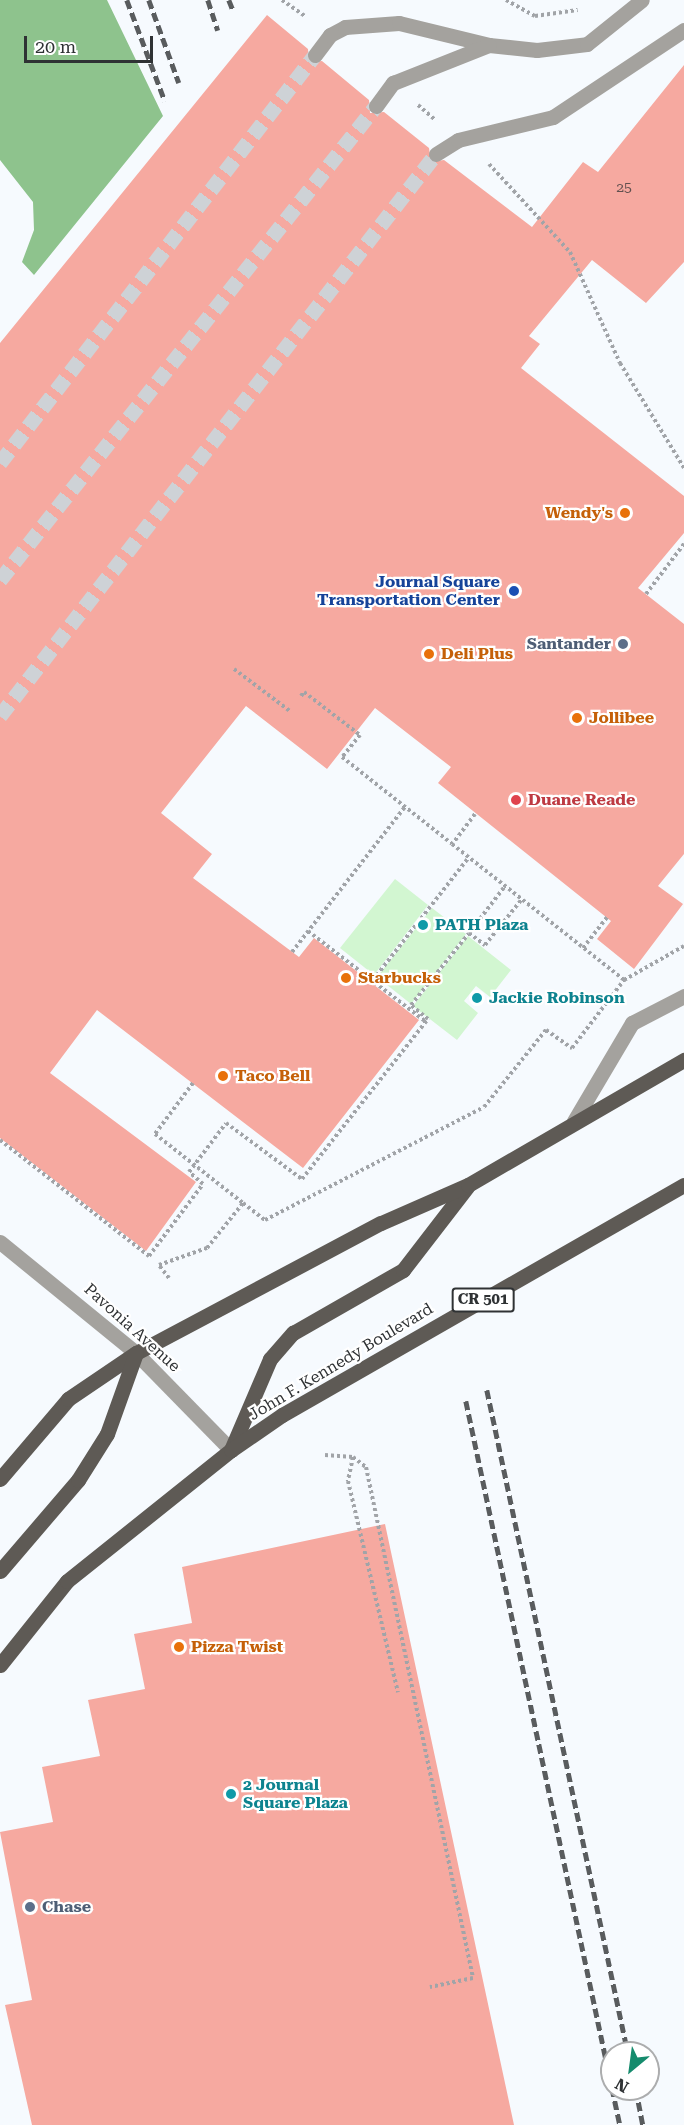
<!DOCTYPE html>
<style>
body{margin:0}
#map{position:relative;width:684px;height:2125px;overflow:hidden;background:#f6fafe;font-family:"Roboto Serif",serif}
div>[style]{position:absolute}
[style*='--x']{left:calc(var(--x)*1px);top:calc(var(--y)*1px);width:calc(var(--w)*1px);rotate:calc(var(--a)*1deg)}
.green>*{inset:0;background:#d2f6d1}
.forest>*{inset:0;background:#8ec38d}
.building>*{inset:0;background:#f6a9a0}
.minor-tunnel>*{height:15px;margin-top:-7.5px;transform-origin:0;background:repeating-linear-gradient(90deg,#ced2d6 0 15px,transparent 0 23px)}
.path>*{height:4px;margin-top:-2px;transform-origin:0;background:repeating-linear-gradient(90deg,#a1a4a8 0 3px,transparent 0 6px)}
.minor>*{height:15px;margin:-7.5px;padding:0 7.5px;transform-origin:7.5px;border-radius:7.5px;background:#a4a29e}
.major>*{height:15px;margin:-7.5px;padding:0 7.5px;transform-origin:7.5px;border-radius:7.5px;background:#5e5a55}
.rail>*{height:4.5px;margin-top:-2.25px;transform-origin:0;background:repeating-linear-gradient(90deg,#595c5e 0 9px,transparent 0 13.5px)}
.dots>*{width:16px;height:16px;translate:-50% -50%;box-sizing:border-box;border:3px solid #fff;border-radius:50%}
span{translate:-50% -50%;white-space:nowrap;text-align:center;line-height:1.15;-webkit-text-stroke:4.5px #fff;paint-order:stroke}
.number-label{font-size:14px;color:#61504f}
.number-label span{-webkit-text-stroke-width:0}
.shield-label span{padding:2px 4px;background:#fff;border:2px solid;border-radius:4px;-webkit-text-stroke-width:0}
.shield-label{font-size:15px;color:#2f3234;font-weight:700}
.food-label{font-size:16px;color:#c56008;font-weight:700}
.right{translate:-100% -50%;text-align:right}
.left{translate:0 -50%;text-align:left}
.transit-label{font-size:16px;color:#164399;font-weight:700}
.service-label{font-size:16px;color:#4e5e75;font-weight:700}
.health-label{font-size:16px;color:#be3a42;font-weight:700}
.culture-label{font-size:16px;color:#0d838f;font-weight:700}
.street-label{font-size:16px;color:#2f3234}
.north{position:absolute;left:600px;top:2041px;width:60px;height:60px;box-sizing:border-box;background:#fff;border:2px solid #acadae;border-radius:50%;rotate:209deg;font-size:16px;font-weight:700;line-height:24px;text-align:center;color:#2f3234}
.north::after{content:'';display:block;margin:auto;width:21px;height:27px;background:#158b6d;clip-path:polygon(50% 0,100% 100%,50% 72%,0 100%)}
.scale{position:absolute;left:24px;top:36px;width:129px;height:27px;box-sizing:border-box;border:3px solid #2f3234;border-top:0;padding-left:8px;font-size:18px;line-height:21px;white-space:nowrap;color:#2f3234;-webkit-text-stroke:4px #fff;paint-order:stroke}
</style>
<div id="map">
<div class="green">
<i style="clip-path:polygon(395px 879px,428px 905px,374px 975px,340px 948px)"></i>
<i style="clip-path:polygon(432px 908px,466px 934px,411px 1004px,377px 977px)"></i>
<i style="clip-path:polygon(468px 936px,511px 970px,490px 997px,476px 986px,464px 1001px,478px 1013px,457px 1040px,413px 1006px)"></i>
</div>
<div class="forest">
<i style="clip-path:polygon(0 0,107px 0,163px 116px,34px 275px,22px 262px,34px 230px,33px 202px,0 160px)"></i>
</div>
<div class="building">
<i style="clip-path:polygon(267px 15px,308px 49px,309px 62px,322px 61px,369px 100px,370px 113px,384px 112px,429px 148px,431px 162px,444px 160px,532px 227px,583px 162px,598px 172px,684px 65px,684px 262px,646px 303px,592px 260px,529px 336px,540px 344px,521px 368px,684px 496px,684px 533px,638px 588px,684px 624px,684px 854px,658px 886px,683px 904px,634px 969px,597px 939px,611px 921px,438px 783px,451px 767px,375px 708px,327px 769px,246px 706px,161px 813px,212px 854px,193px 878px,299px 957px,314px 938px,419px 1020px,303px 1168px,97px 1010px,50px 1073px,196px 1182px,146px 1251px,0 1138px,0 343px)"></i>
<i style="clip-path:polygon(385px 1524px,514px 2125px,32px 2125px,5px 2005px,32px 2000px,0 1832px,53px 1822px,42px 1767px,100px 1756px,88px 1700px,145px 1689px,134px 1634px,192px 1623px,182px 1567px)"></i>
</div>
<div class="minor-tunnel">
<i style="--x:0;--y:463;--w:515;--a:-52.33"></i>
<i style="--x:0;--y:580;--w:605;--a:-51.58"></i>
<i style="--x:0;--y:716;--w:711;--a:-52.2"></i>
</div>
<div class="path">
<i style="--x:282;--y:0;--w:29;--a:35"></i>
<i style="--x:506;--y:0;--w:33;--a:29"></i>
<i style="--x:535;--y:16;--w:43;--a:-7.9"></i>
<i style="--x:418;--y:105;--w:23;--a:41"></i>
<i style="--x:489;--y:164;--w:120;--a:47.4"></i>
<i style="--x:570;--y:252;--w:122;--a:65.8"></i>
<i style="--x:620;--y:363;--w:123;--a:58.6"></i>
<i style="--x:646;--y:594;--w:63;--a:-52.8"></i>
<i style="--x:234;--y:669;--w:70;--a:36.9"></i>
<i style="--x:301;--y:696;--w:5;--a:-53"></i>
<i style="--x:304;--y:692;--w:71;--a:37.5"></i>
<i style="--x:360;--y:735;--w:28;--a:129"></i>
<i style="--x:342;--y:757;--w:140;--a:38.3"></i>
<i style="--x:475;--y:814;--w:38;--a:127"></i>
<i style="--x:452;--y:844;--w:219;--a:38.3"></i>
<i style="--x:624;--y:980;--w:69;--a:-29.5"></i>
<i style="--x:308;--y:931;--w:149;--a:37.6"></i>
<i style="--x:469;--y:933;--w:59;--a:-52.5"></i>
<i style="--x:583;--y:948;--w:39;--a:-52"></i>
<i style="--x:292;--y:952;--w:184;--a:-52.1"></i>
<i style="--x:373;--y:980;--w:156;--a:-52"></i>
<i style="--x:193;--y:1083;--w:64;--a:126.7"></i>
<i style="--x:155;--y:1134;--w:112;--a:38.1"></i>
<i style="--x:0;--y:1140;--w:189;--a:37.9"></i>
<i style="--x:149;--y:1256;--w:90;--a:-53.1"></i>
<i style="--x:203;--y:1184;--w:18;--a:-139"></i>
<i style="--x:189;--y:1172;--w:61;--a:-52.9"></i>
<i style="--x:226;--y:1123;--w:94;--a:36.4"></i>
<i style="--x:302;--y:1179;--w:204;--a:-51.8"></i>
<i style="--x:428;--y:1019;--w:22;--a:-141"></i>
<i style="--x:411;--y:1005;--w:92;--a:-51.1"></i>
<i style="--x:469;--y:933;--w:20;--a:37"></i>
<i style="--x:485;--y:945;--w:59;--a:-51.2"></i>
<i style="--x:169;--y:1278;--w:16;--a:-128"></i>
<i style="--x:159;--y:1265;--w:51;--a:-19.5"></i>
<i style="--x:207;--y:1248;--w:58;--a:-51.3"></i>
<i style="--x:243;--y:1203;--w:28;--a:38"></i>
<i style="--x:265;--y:1220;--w:246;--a:-27.3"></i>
<i style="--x:484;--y:1107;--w:99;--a:-51.2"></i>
<i style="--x:546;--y:1030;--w:32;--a:35"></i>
<i style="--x:572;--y:1048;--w:86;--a:-52.6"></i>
<i style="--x:325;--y:1455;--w:28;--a:4"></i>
<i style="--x:353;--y:1457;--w:16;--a:38"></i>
<i style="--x:366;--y:1467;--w:522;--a:78.17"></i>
<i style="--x:473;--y:1978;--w:44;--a:168.2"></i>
<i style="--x:353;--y:1457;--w:25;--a:102"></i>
<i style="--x:348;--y:1481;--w:217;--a:76.7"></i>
</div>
<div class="minor">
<i style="--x:315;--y:55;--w:25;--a:-53"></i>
<i style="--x:330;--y:35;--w:17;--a:-28"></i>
<i style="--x:345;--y:27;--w:54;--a:-4.2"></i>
<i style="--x:399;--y:23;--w:93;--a:13.7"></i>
<i style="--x:489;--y:45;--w:48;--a:5.9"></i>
<i style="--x:537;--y:50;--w:50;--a:-6.8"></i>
<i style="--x:587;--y:44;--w:70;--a:-38.7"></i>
<i style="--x:376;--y:106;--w:29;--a:-54"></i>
<i style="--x:393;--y:83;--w:103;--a:-21.6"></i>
<i style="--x:436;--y:154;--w:26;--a:-32"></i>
<i style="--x:458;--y:140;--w:98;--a:-13.6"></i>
<i style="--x:553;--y:117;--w:157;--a:-33.6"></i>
<i style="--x:574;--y:1121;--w:114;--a:-59.4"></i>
<i style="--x:632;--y:1023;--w:59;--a:-27.4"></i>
<i style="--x:0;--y:1242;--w:176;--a:39.2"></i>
<i style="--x:136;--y:1353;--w:136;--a:45.6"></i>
</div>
<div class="major">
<i style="--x:231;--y:1450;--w:99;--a:-66.8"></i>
<i style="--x:270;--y:1359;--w:35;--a:-49"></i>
<i style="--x:293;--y:1333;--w:127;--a:-29.8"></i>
<i style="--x:403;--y:1270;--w:105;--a:-52.4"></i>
<i style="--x:0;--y:1479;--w:105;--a:-49.6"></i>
<i style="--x:68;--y:1399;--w:82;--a:-34.1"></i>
<i style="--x:136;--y:1353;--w:277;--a:-28"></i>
<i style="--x:381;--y:1223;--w:95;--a:-23.6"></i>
<i style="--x:468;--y:1185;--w:250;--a:-30.1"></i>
<i style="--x:0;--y:1571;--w:120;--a:-49.4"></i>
<i style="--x:78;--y:1480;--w:54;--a:-57.8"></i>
<i style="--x:107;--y:1434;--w:86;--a:-70.3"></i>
<i style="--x:0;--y:1665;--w:107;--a:-51.4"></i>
<i style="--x:67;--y:1581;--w:210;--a:-38.6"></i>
<i style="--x:231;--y:1450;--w:62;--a:-34.5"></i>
<i style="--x:282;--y:1415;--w:463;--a:-29.8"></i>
</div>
<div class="rail">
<i style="--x:127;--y:0;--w:108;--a:69.4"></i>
<i style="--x:149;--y:0;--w:88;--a:70.1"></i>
<i style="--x:208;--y:0;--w:32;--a:72"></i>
<i style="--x:229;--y:0;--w:11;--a:68"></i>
<i style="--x:487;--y:1390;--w:678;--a:77.99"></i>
<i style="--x:466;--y:1401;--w:740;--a:77.99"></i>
<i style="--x:636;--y:2089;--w:37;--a:79"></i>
</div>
<div class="dots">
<i style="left:625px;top:513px;background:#e8710a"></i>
<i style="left:514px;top:591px;background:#1a4fb4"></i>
<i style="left:623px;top:644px;background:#5c6f8a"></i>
<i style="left:429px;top:654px;background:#e8710a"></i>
<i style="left:577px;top:718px;background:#e8710a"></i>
<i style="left:516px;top:800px;background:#e0444e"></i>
<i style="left:423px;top:925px;background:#0f9aa8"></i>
<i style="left:346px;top:978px;background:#e8710a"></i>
<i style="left:477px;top:998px;background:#0f9aa8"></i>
<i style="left:223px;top:1076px;background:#e8710a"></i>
<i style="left:179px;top:1647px;background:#e8710a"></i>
<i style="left:231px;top:1794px;background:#0f9aa8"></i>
<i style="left:30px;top:1907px;background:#5c6f8a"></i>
</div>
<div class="number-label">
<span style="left:624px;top:187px">25</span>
</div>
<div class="shield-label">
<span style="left:483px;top:1300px">CR 501</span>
</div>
<div class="food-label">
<span class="right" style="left:613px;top:513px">Wendy's</span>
<span class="left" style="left:441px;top:654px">Deli Plus</span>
<span class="left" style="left:589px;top:718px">Jollibee</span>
<span class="left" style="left:358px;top:978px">Starbucks</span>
<span class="left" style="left:235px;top:1076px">Taco Bell</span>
<span class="left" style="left:191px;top:1647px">Pizza Twist</span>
</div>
<div class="transit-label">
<span class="right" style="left:500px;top:591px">Journal Square<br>Transportation Center</span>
</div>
<div class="service-label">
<span class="right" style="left:611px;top:644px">Santander</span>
<span class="left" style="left:42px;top:1907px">Chase</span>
</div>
<div class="health-label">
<span class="left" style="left:528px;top:800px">Duane Reade</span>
</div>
<div class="culture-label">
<span class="left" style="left:435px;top:925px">PATH Plaza</span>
<span class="left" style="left:489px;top:998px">Jackie Robinson</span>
<span class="left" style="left:243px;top:1794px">2 Journal<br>Square Plaza</span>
</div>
<div class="street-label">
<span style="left:132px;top:1328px;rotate:42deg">Pavonia Avenue</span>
<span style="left:341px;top:1362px;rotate:-31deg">John F. Kennedy Boulevard</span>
</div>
<div class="north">N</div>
<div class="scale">20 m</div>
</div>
